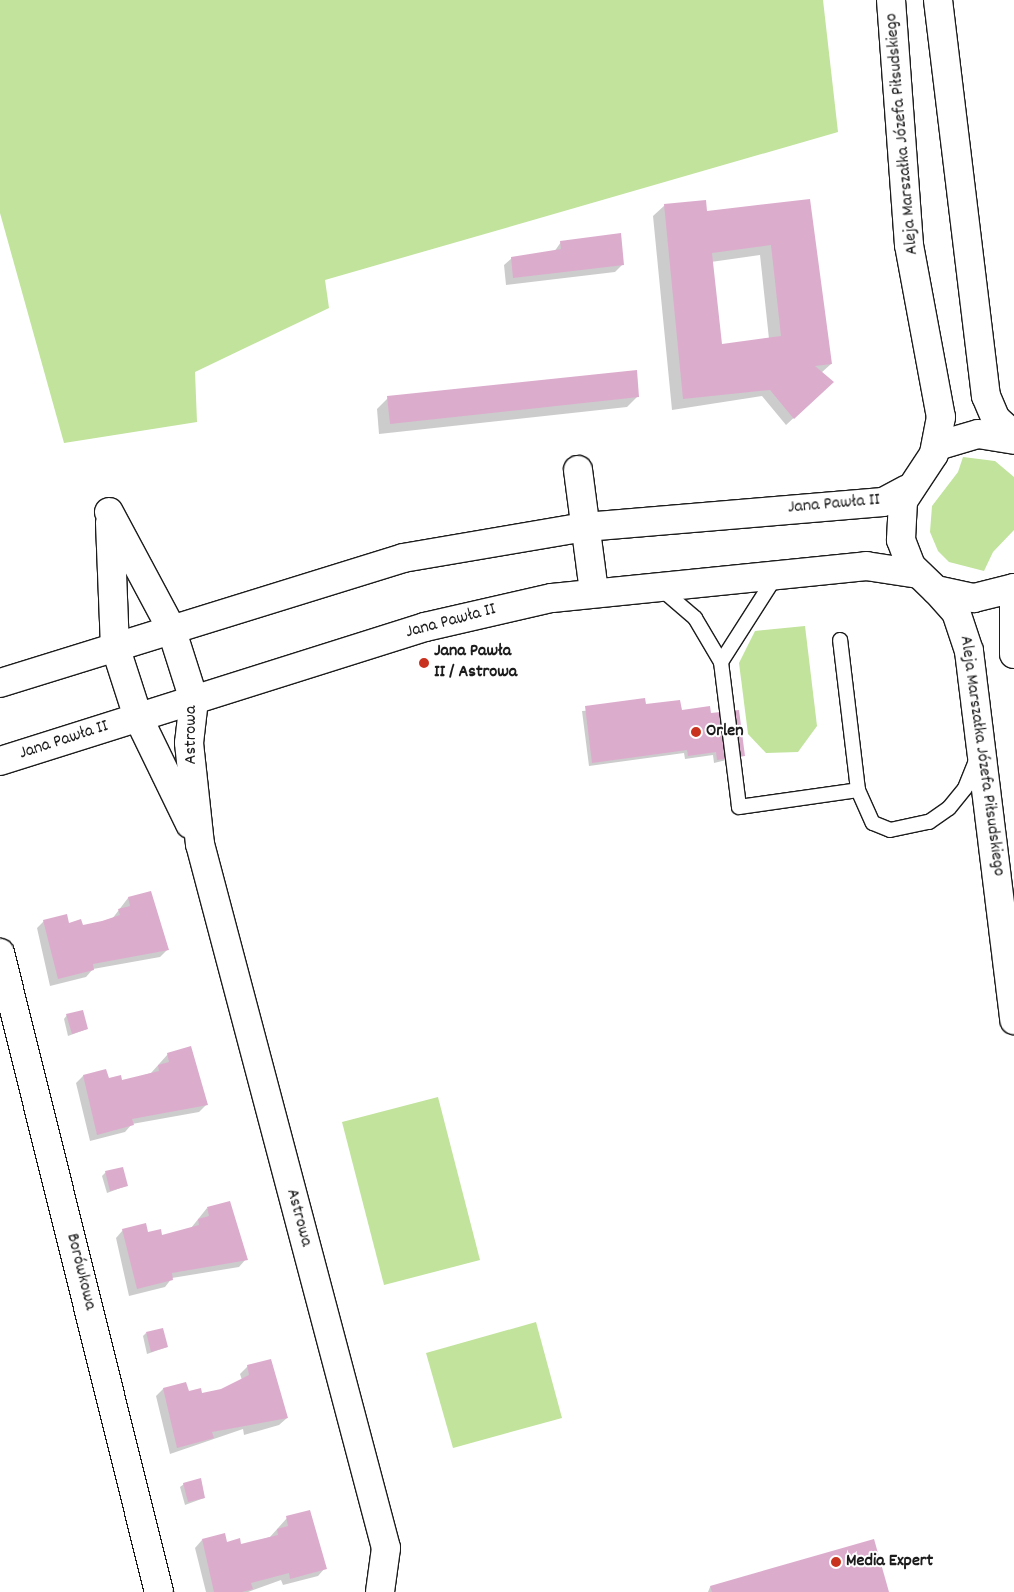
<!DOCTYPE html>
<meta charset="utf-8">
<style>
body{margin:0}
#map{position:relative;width:1014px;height:1592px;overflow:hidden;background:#fff;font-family:Dekko,sans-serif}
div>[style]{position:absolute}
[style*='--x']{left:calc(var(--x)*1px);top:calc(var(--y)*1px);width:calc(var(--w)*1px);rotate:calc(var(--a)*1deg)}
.green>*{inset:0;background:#c1e39c}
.shadow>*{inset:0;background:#0003}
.building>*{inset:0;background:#dcaccd}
.roads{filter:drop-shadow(1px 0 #1c1c1c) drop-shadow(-1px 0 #1c1c1c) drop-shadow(0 1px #1c1c1c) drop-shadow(0 -1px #1c1c1c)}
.lane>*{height:14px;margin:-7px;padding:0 7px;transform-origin:7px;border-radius:7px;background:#fff}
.street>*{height:28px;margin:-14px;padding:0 14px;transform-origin:14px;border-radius:14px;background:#fff}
.secondary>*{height:28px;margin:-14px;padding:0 14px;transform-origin:14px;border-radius:14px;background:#fff}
.dots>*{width:14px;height:14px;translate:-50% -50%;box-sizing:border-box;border:2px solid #fff;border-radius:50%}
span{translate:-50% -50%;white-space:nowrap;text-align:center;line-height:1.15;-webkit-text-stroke:4px #fff;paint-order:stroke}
.street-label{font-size:18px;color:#1c1c1c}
.poi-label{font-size:18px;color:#1c1c1c;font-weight:700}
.left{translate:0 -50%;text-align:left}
</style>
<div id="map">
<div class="green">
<i style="clip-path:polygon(0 0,823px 0,838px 132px,325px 280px,329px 308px,195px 372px,197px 422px,64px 443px,0 213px)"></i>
<i style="clip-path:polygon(963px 457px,995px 461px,1014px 477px,1014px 530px,993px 552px,984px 571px,949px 562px,938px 551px,930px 532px,932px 506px,958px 472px)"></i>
<i style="clip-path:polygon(805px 626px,817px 726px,798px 752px,766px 753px,748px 734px,739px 663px,755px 631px)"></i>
<i style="clip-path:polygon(438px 1097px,480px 1260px,384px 1285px,342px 1122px)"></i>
<i style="clip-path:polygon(536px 1322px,562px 1418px,453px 1448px,426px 1353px)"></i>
</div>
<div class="shadow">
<i style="clip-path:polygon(evenodd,809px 201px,831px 364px,821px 373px,825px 389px,786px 425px,762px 396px,672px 410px,653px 216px,665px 205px,706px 213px,809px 201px,760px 255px,769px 339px,721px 346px,711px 262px,760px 255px)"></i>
<i style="clip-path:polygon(561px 242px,623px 264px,615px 272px,506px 285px,504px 265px,512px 258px,554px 252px)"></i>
<i style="clip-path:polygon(638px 396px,627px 407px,379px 434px,377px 409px,388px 398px)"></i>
<i style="clip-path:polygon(645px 706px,710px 715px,743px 756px,714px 763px,713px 755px,685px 759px,684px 753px,589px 766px,582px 711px)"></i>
<i style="clip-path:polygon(150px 893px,167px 950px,160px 957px,93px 969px,86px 977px,50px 986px,37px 928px,44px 921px,82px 927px,112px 919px,128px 898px)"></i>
<i style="clip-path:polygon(67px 1015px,87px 1029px,68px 1036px,64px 1019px)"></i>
<i style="clip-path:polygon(168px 1054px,206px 1105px,199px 1112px,132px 1124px,125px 1132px,90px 1141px,76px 1083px,83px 1076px,121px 1082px,151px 1073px)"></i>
<i style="clip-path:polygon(106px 1172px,126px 1186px,107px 1193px,102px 1176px)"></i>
<i style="clip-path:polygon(207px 1208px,246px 1259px,239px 1267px,172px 1278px,165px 1287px,129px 1296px,116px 1238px,123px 1230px,161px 1236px,191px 1228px)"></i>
<i style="clip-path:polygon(146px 1333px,167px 1347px,147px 1354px,143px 1336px)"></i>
<i style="clip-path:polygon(248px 1366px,287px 1418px,279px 1425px,244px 1435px,243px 1429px,170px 1454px,156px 1396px,163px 1389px,201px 1395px,221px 1390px,242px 1380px,240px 1374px)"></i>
<i style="clip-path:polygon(184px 1484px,204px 1498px,185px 1505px,180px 1487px)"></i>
<i style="clip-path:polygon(287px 1518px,325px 1568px,318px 1576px,283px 1585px,281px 1580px,248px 1592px,206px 1592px,195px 1548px,202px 1540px,240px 1546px,270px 1537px)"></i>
<i style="clip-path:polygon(710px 1587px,887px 1592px,708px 1592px)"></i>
</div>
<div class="building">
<i style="clip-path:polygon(evenodd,810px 199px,832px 364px,815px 366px,834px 382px,794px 419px,770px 390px,683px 399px,664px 204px,706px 200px,707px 211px,810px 199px,771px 245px,781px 336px,722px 344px,712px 253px,771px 245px)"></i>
<i style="clip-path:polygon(621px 233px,624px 265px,513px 278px,511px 257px,561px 249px,560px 241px)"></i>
<i style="clip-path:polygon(637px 370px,639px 397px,390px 424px,387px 396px)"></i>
<i style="clip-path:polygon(645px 698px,646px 704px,680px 700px,682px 710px,710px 706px,711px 713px,739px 710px,745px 756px,717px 760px,716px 752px,688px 756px,687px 750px,592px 763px,585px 706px)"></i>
<i style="clip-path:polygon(151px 891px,169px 950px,93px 964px,94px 970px,58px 979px,43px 920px,67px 914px,69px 923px,81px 919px,83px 925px,102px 921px,120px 915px,118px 909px,130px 906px,128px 897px)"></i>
<i style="clip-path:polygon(83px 1010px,88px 1029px,72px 1034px,66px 1014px)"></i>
<i style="clip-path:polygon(191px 1046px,208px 1105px,132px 1119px,134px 1125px,97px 1135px,83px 1075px,106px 1069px,109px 1078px,121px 1075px,122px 1080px,159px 1071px,158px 1065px,169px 1062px,167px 1053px)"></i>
<i style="clip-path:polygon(123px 1167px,128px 1186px,110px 1191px,105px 1171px)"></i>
<i style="clip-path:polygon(230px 1201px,248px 1260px,172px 1273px,173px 1280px,137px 1289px,122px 1229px,146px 1223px,148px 1232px,161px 1229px,162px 1235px,199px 1225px,198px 1219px,209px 1216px,207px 1207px)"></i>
<i style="clip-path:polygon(163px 1328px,168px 1347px,151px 1352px,146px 1332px)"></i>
<i style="clip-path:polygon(271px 1359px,288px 1418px,212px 1432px,214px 1438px,177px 1448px,163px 1388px,186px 1382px,189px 1391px,201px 1388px,202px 1393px,221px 1389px,249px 1375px,247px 1365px)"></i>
<i style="clip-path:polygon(201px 1478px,205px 1498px,188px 1502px,183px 1483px)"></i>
<i style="clip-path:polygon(310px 1510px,327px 1569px,290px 1579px,289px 1573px,251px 1583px,253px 1589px,242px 1592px,214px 1592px,202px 1539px,225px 1533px,227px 1542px,240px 1538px,241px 1544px,278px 1535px,277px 1529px,288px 1526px,286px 1516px)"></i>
<i style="clip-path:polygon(874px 1539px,889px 1592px,712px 1592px,710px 1586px)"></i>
</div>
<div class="roads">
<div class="lane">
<i style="--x:660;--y:588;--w:46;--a:40.6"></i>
<i style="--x:695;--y:618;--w:51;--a:59.4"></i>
<i style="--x:721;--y:662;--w:146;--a:82.9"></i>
<i style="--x:739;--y:807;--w:120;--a:-8.1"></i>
<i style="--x:858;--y:790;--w:151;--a:-96.8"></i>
<i style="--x:721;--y:662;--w:102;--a:-57.4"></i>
<i style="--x:858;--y:790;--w:36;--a:66"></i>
<i style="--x:873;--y:823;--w:18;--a:22"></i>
<i style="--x:890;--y:830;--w:40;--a:-12"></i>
<i style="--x:929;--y:822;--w:24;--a:-35"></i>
<i style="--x:949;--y:808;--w:26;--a:-51"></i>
<i style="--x:965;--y:788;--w:32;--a:-68"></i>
</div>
<div class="street">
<i style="--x:578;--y:470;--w:122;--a:82.5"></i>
<i style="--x:109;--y:512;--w:132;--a:61.9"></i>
<i style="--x:171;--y:628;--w:76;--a:72.3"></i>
<i style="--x:194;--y:700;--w:43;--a:96.6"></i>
<i style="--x:189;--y:743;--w:102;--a:83.8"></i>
<i style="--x:200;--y:844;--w:728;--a:75.2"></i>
<i style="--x:386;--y:1548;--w:44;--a:97.8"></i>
<i style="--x:110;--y:523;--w:123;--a:87.7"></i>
<i style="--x:115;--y:646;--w:75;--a:72.1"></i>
<i style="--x:138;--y:717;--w:119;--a:64.1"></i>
<i style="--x:0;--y:953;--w:658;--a:76.03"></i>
</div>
<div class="secondary">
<i style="--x:891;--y:0;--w:246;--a:85.8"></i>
<i style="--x:909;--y:245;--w:175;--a:79.5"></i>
<i style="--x:941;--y:417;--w:38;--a:101"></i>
<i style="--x:934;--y:454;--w:56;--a:123.4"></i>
<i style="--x:903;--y:501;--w:39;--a:93"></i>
<i style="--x:901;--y:540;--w:28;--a:69"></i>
<i style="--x:911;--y:566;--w:35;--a:44"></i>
<i style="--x:936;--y:590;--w:39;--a:12"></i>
<i style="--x:974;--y:598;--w:41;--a:-14"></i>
<i style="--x:938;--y:0;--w:399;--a:83.1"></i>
<i style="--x:986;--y:396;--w:25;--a:67"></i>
<i style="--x:996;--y:419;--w:24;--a:42"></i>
<i style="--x:937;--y:446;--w:43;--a:-16.3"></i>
<i style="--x:978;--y:434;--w:36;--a:9"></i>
<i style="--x:1014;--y:588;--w:66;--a:90"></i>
<i style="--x:936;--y:590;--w:30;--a:48"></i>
<i style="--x:956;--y:612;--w:41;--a:71.6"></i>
<i style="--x:969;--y:651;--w:372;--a:83"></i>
<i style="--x:0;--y:683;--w:422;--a:-17.2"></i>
<i style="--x:403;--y:558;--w:185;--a:-9.7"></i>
<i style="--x:585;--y:527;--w:299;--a:-4.8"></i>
<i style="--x:883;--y:502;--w:27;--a:-28"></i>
<i style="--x:0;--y:761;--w:446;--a:-17.5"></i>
<i style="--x:425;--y:627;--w:130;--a:-12.9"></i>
<i style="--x:552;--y:598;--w:316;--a:-5.8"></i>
<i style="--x:866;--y:566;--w:53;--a:8.7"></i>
</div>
</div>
<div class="dots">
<i style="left:424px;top:663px;background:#c8321e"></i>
<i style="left:696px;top:732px;background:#c8321e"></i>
<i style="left:836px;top:1562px;background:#c8321e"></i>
</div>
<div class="street-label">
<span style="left:903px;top:134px;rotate:-95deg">Aleja Marszałka Józefa Piłsudskiego</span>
<span style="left:834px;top:505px;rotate:-5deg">Jana Pawła II</span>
<span style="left:451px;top:622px;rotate:-15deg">Jana Pawła II</span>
<span style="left:192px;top:735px;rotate:-90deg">Astrowa</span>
<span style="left:64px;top:741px;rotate:-18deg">Jana Pawła II</span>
<span style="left:981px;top:756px;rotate:82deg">Aleja Marszałka Józefa Piłsudskiego</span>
<span style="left:298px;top:1218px;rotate:75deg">Astrowa</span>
<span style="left:80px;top:1272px;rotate:76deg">Borówkowa</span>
</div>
<div class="poi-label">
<span class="left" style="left:434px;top:663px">Jana Pawła<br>II / Astrowa</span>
<span class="left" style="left:706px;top:732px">Orlen</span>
<span class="left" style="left:846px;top:1562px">Media Expert</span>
</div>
</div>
